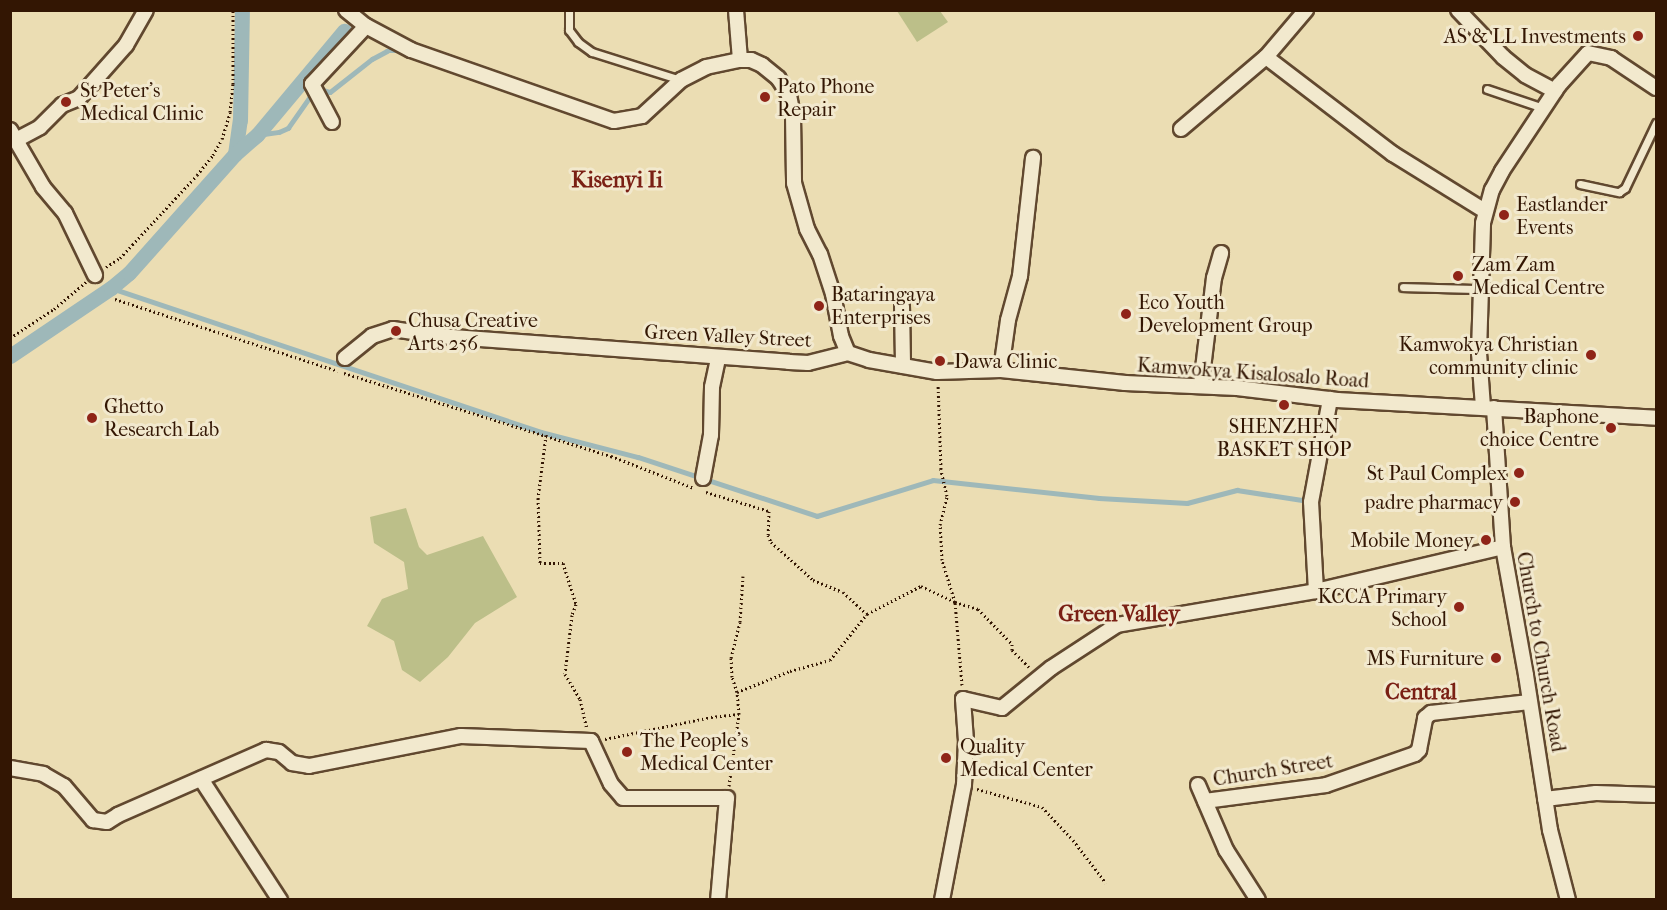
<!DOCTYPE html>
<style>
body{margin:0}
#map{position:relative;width:1667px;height:910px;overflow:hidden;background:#ebddb3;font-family:"IM FELL French Canon",serif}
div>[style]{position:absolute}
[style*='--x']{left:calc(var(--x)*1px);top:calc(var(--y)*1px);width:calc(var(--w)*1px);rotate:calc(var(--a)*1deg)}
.green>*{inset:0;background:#bcbf89}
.stream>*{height:4.5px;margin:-2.25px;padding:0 2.25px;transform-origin:2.25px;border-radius:2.25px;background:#9eb8b9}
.canal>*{height:15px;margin:-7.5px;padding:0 7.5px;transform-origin:7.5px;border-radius:7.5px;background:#9eb8b9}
.path>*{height:3px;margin-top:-1.5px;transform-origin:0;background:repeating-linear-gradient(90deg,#331603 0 1.5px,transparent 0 4.5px)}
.roads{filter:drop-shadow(2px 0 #61482f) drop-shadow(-2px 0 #61482f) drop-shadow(0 2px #61482f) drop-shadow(0 -2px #61482f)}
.lane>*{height:7px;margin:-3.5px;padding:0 3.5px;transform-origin:3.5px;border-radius:3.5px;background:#f2e9ce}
.street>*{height:14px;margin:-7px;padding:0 7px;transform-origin:7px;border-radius:7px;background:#f2e9ce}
.dots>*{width:16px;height:16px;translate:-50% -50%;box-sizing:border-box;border:3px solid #f2e9ce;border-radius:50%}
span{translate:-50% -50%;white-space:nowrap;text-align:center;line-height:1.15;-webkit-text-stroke:6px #f2e9ce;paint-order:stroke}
.poi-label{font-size:20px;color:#331603}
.right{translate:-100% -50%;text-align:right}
.left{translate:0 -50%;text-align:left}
.street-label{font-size:20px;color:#331603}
.quarter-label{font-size:22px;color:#7a1f14;font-weight:700}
.frame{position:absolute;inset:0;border:12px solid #331603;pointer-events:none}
</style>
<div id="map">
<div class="green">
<i style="clip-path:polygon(897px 11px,940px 11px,948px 22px,917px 42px)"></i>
<i style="clip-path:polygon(406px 508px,419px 547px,427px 555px,483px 536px,517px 597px,475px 623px,448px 657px,420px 682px,402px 670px,394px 641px,367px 626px,382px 599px,408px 589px,404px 562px,374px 543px,370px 517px)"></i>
</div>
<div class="stream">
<i style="--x:257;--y:135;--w:22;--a:-8"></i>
<i style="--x:279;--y:132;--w:10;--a:-24"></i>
<i style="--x:288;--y:128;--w:38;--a:-55"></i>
<i style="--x:310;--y:97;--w:13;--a:-39"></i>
<i style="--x:320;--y:89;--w:10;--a:17"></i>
<i style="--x:330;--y:92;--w:53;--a:-38.2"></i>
<i style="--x:372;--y:59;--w:17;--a:-28"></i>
<i style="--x:387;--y:51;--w:9;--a:0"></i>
<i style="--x:111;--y:288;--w:453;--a:18.5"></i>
<i style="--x:541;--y:432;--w:100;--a:14.5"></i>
<i style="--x:638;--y:457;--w:188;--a:18.2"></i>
<i style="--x:817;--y:516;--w:121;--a:-17.2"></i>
<i style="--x:933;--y:480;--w:167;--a:6.2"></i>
<i style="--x:1099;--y:498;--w:88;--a:3.3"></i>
<i style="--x:1187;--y:503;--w:52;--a:-14.6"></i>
<i style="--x:1237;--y:490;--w:72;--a:8.8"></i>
</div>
<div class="canal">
<i style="--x:235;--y:154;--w:34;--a:-82"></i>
<i style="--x:240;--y:120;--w:110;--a:-89"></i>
<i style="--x:10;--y:356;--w:122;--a:-34"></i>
<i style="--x:111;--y:288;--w:23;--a:-40"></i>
<i style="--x:129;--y:273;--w:159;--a:-48.3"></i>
<i style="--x:235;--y:154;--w:29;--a:-41"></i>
<i style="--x:257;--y:135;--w:136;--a:-50.1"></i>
</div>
<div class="path">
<i style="--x:106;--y:267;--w:17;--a:-33"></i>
<i style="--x:120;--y:258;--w:113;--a:-47.1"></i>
<i style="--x:197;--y:175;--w:26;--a:-51"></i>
<i style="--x:213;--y:155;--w:18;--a:-61"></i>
<i style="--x:222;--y:139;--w:28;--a:-73"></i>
<i style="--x:230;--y:112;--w:28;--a:-84"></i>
<i style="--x:233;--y:84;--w:74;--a:-90"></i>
<i style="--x:115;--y:299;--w:234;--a:17.9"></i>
<i style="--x:10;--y:338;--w:53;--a:-33.4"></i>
<i style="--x:54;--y:309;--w:42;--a:-40.2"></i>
<i style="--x:344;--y:373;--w:280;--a:17.3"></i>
<i style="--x:611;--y:456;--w:89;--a:21.1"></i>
<i style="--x:546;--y:435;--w:64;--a:97.2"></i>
<i style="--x:538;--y:498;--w:65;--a:88.2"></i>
<i style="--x:540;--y:563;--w:23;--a:0"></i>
<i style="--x:563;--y:563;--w:43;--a:72.4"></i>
<i style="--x:576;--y:604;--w:12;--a:110"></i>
<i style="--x:572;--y:615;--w:59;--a:96.8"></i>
<i style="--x:565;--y:674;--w:29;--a:59"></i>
<i style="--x:580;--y:699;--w:31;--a:77"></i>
<i style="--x:706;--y:492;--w:66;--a:16.8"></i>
<i style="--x:769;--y:511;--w:24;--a:92"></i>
<i style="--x:768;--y:535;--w:8;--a:67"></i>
<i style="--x:771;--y:542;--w:57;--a:42.1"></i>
<i style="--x:813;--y:580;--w:32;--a:22"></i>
<i style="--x:843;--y:592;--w:33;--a:43"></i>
<i style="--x:867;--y:614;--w:61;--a:-27.4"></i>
<i style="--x:921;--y:586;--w:38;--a:25"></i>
<i style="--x:955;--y:602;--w:44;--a:-107.2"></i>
<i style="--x:942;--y:560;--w:35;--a:-93"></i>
<i style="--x:940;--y:525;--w:30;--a:-76"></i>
<i style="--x:947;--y:496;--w:28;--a:-103"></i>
<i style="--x:941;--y:469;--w:84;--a:-92"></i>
<i style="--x:962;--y:685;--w:83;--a:-94.8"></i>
<i style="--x:955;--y:602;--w:24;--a:17"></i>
<i style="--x:978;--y:609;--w:49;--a:45.8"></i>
<i style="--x:1012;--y:644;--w:6;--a:90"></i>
<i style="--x:1012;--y:650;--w:24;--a:45"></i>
<i style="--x:737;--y:692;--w:16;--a:-108"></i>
<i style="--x:732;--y:677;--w:19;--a:-93"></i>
<i style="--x:731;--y:658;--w:37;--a:-76"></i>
<i style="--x:740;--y:622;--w:46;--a:-86.3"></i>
<i style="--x:605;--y:739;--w:108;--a:-11.7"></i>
<i style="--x:711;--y:717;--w:28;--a:-6"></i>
<i style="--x:729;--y:786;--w:73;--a:-82.1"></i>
<i style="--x:739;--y:714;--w:22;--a:-95"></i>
<i style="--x:737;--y:692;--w:57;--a:-21.6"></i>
<i style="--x:790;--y:671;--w:41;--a:-15.4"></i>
<i style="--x:830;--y:660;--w:59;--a:-51.2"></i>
<i style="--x:977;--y:789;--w:67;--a:15.5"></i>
<i style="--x:1042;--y:807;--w:45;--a:46.8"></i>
<i style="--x:1073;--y:840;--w:54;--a:52.5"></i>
</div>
<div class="roads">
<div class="lane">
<i style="--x:569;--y:10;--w:20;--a:90"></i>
<i style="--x:569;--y:30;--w:15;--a:53"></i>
<i style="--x:578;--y:42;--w:17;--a:36"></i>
<i style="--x:592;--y:52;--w:93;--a:17.5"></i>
<i style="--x:1487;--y:89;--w:59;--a:18.7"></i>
<i style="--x:1580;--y:184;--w:40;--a:12"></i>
<i style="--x:1619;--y:192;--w:7;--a:-34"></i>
<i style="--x:1625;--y:188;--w:72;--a:-64.5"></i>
<i style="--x:1403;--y:287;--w:78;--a:1.5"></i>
</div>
<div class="street">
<i style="--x:346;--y:10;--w:26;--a:39"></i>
<i style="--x:366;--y:26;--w:51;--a:28.1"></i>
<i style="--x:411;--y:50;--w:215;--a:19.3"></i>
<i style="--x:614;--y:121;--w:28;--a:-10"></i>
<i style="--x:642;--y:116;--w:53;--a:-42.7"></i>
<i style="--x:681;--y:80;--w:28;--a:-27"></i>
<i style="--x:706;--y:67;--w:35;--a:-12"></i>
<i style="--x:740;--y:60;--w:11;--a:0"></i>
<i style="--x:751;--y:60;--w:12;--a:24"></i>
<i style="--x:762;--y:65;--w:21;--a:39"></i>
<i style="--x:778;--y:78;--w:20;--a:57"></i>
<i style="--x:789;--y:95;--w:21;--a:79"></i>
<i style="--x:793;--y:116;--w:67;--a:89.1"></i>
<i style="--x:794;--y:183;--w:48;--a:74.2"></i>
<i style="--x:807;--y:229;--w:28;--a:63"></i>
<i style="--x:820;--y:254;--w:42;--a:72"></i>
<i style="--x:833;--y:294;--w:43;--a:79.2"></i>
<i style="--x:841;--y:336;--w:18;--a:68"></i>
<i style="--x:736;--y:10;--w:50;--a:85.4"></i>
<i style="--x:1458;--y:10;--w:65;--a:46.2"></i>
<i style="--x:1503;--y:57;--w:28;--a:39"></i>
<i style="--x:1525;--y:75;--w:34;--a:28"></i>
<i style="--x:1266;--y:57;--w:160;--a:37.4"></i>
<i style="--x:1393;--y:154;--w:108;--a:31.8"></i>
<i style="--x:332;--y:122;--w:43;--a:-117.8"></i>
<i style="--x:312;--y:84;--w:79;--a:-47"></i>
<i style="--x:1181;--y:129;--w:111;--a:-40.3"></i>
<i style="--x:1266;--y:57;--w:62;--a:-49.6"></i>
<i style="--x:10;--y:130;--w:66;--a:59.9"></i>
<i style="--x:43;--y:187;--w:34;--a:50"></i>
<i style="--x:65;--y:213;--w:69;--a:64.2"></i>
<i style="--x:16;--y:140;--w:27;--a:-28"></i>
<i style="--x:40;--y:127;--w:31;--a:-45"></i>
<i style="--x:62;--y:105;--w:18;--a:-22"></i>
<i style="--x:79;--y:98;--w:71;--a:-48.4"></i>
<i style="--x:126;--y:45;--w:40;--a:-60.3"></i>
<i style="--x:902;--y:306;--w:60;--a:89"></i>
<i style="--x:848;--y:353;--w:22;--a:18"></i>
<i style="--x:869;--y:360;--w:69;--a:10"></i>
<i style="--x:937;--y:372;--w:64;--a:-1.8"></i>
<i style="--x:1001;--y:370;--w:125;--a:6"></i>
<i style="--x:1125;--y:383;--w:112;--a:2.6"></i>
<i style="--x:1237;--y:388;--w:101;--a:6.8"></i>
<i style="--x:1337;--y:400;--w:320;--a:3.2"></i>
<i style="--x:345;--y:358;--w:35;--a:-39"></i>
<i style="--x:372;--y:336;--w:22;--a:-18"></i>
<i style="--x:393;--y:329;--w:47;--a:8.7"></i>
<i style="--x:439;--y:336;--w:351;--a:4.2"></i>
<i style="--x:789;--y:362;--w:19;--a:3"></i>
<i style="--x:808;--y:363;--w:41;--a:-14"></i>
<i style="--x:1001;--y:370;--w:50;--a:-82"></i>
<i style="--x:1008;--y:320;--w:46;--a:-74.7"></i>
<i style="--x:1020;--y:276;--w:119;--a:-83.7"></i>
<i style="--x:1201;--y:385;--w:108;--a:-83.1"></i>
<i style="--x:1214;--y:278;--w:26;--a:-74"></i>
<i style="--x:1483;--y:407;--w:55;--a:-94.2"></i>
<i style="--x:1479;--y:352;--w:129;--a:-88.2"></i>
<i style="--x:1483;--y:223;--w:34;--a:-75"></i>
<i style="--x:1492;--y:190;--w:21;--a:-62"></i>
<i style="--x:1502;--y:171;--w:103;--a:-56.5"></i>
<i style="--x:1559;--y:85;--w:43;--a:-47.8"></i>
<i style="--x:1588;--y:53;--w:24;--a:12"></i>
<i style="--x:1611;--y:58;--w:54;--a:33.7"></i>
<i style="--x:1494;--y:408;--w:139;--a:86.3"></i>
<i style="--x:1503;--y:547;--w:130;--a:79.8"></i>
<i style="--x:1526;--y:675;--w:157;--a:81.2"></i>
<i style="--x:1550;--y:830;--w:72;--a:75.6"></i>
<i style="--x:703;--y:478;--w:44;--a:-79.5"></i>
<i style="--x:711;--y:435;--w:48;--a:-88.8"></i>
<i style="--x:712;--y:387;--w:30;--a:-78"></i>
<i style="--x:1316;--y:591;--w:89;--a:-93.2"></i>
<i style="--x:1311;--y:502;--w:105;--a:-79.5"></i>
<i style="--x:10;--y:768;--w:34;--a:10"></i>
<i style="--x:43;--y:774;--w:24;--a:30"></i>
<i style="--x:64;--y:786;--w:45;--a:49.5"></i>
<i style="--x:93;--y:820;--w:14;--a:8"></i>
<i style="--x:107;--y:822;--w:13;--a:-32"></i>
<i style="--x:118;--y:815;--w:162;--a:-23.7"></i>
<i style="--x:266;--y:750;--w:13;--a:9"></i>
<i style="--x:279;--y:752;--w:17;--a:40"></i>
<i style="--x:292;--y:763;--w:17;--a:10"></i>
<i style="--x:309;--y:766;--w:155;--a:-11.2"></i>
<i style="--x:461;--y:736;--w:130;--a:2.2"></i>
<i style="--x:591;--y:741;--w:47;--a:65.1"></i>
<i style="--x:611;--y:784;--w:18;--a:49"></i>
<i style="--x:623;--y:798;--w:104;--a:0"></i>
<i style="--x:727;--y:798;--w:102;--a:95"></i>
<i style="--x:201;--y:779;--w:145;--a:56.9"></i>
<i style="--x:1198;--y:785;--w:71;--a:66.7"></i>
<i style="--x:1226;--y:850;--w:59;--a:57.4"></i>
<i style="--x:1545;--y:799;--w:51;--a:-6.7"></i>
<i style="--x:1596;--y:793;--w:60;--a:1.9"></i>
<i style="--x:1205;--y:801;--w:122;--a:-7.5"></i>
<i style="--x:1326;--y:785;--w:94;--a:-19.2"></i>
<i style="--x:1415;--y:754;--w:6;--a:-45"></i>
<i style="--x:1419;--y:750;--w:33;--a:-79"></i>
<i style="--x:1425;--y:718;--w:8;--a:-40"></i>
<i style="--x:1431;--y:713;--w:99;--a:-6.4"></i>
<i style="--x:942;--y:900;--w:117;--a:-79.2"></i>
<i style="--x:964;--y:785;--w:44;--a:-87.4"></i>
<i style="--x:966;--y:741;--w:42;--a:-94.1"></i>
<i style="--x:963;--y:699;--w:40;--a:13"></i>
<i style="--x:1002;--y:708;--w:63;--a:-39.2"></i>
<i style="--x:1051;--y:668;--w:79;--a:-33.1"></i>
<i style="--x:1117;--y:625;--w:202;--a:-9.7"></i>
<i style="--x:1316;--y:591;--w:192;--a:-13.2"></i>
</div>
</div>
<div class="dots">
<i style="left:1638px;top:36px;background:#8f2418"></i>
<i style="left:765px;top:97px;background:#8f2418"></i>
<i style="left:66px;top:102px;background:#8f2418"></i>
<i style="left:1504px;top:215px;background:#8f2418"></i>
<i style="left:1458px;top:276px;background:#8f2418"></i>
<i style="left:819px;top:306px;background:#8f2418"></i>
<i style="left:1126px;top:314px;background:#8f2418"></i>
<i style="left:396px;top:331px;background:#8f2418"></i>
<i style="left:1591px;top:355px;background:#8f2418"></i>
<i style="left:940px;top:361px;background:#8f2418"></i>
<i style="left:1284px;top:405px;background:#8f2418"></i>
<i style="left:92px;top:418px;background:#8f2418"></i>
<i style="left:1611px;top:428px;background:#8f2418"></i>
<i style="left:1519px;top:473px;background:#8f2418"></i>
<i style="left:1515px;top:502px;background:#8f2418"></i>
<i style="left:1486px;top:540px;background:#8f2418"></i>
<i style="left:1459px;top:607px;background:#8f2418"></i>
<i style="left:1496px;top:658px;background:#8f2418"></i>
<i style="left:627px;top:752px;background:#8f2418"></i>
<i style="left:946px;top:758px;background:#8f2418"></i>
</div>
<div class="poi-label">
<span class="right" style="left:1626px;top:36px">AS &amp; LL Investments</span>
<span class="left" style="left:777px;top:98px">Pato Phone<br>Repair</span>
<span class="left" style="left:80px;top:102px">St Peter's<br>Medical Clinic</span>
<span class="left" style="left:1516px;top:216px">Eastlander<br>Events</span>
<span class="left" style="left:1472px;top:276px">Zam Zam<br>Medical Centre</span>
<span class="left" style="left:831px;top:306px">Bataringaya<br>Enterprises</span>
<span class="left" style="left:1138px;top:314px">Eco Youth<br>Development Group</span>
<span class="left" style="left:408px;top:332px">Chusa Creative<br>Arts 256</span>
<span class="right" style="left:1578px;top:356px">Kamwokya Christian<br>community clinic</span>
<span class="left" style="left:954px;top:361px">Dawa Clinic</span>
<span class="left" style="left:104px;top:418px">Ghetto<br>Research Lab</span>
<span class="right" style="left:1599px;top:428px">Baphone<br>choice Centre</span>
<span style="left:1284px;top:438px">SHENZHEN<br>BASKET SHOP</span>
<span class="right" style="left:1507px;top:473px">St Paul Complex</span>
<span class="right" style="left:1503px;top:502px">padre pharmacy</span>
<span class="right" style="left:1474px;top:540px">Mobile Money</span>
<span class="right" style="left:1447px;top:608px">KCCA Primary<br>School</span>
<span class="right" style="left:1484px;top:658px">MS Furniture</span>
<span class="left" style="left:640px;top:752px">The People's<br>Medical Center</span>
<span class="left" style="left:960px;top:758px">Quality<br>Medical Center</span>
</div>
<div class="street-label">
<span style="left:728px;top:336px;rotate:3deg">Green Valley Street</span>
<span style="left:1253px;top:373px;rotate:4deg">Kamwokya Kisalosalo Road</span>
<span style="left:1541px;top:652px;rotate:80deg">Church to Church Road</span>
<span style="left:1273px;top:770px;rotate:-9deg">Church Street</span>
</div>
<div class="quarter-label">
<span style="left:617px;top:181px">Kisenyi Ii</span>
<span style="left:1119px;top:615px">Green Valley</span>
<span style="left:1421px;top:693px">Central</span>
</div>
<div class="frame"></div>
</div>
